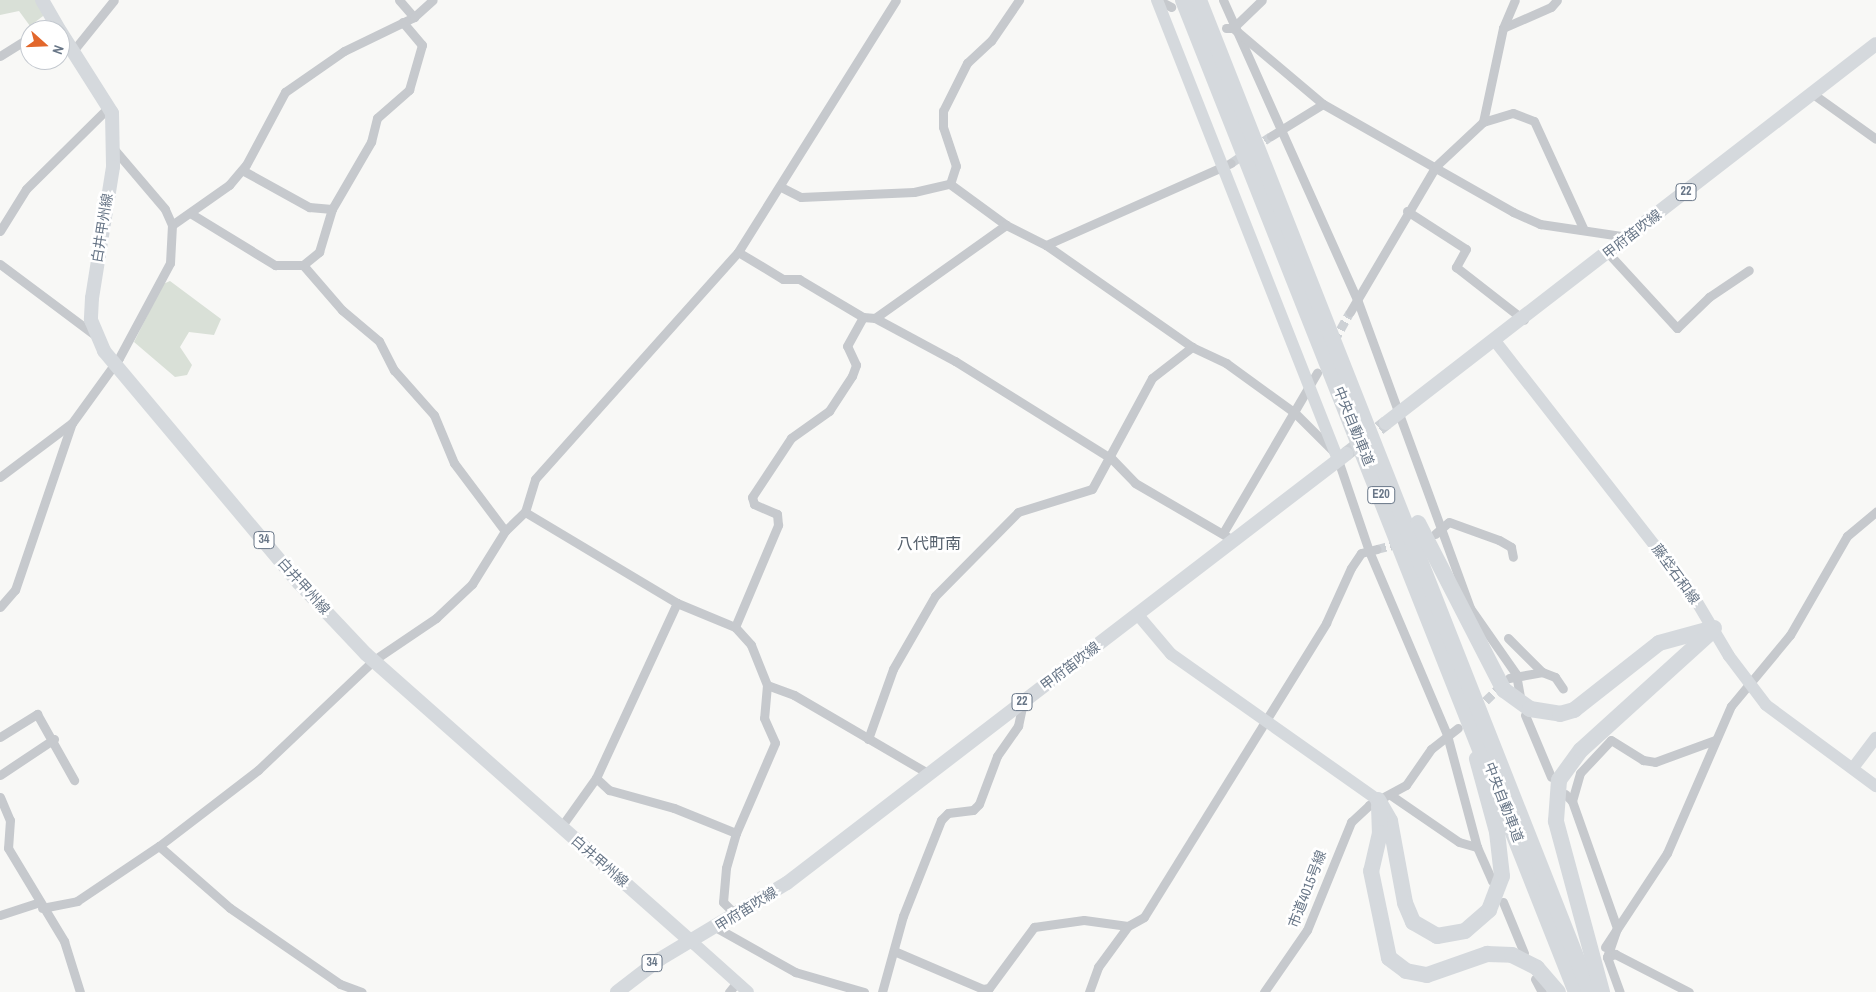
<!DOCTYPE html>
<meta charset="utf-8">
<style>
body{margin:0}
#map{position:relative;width:1876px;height:992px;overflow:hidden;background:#f8f8f6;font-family:"Archivo Narrow","Noto Sans JP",sans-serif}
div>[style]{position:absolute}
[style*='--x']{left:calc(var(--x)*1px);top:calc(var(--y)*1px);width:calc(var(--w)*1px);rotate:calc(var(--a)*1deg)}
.green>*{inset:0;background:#d9e0d7}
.street-tunnel>*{height:9px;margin-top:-4.5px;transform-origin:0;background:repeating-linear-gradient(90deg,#cdd1d5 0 9px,transparent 0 13.5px)}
.primary-tunnel>*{height:14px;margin-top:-7px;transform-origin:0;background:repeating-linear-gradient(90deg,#cdd1d5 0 14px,transparent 0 21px)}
.street>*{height:9px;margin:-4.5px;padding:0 4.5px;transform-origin:4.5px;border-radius:4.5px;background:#c6c9cd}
.secondary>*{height:12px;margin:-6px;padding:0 6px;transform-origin:6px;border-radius:6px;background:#d5d9dd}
.primary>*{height:14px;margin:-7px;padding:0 7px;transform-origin:7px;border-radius:7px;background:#d5d9dd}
.highway>*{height:16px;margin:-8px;padding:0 8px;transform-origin:8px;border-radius:8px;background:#d5d9dd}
span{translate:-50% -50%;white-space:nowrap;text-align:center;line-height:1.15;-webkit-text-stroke:5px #fff;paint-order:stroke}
.shield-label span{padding:1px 4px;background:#fff;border:1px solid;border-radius:4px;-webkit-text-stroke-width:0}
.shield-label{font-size:12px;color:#687687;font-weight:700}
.street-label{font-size:14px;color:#687687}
.quarter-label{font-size:16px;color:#55606c}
.north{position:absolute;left:20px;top:20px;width:50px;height:50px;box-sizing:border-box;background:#fff;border:1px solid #c3c8cf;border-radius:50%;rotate:110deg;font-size:14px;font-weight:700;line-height:20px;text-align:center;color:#687687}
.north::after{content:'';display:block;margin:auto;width:18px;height:22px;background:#e2672c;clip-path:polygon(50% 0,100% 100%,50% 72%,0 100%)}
</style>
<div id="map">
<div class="green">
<i style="clip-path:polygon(0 0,40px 0,47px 13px,30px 26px,19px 11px,0 15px)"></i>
<i style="clip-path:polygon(170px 281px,221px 319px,214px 335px,189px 332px,180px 347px,192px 365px,187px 375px,175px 377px,134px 342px,163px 284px)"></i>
</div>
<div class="street-tunnel">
<i style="--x:1231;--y:163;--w:48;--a:-34"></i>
<i style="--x:1334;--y:341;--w:33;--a:-61"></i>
<i style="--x:1377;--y:549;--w:25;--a:-14"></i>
<i style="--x:1476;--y:710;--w:37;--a:-44"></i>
</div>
<div class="primary-tunnel">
<i style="--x:1346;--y:454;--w:51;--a:-37.8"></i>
</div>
<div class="street">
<i style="--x:399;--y:0;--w:23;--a:49"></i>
<i style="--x:1158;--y:0;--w:15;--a:28"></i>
<i style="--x:1223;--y:0;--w:328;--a:65.9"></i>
<i style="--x:1357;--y:299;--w:329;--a:69.9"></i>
<i style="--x:1470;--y:608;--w:80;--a:55.1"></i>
<i style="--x:1516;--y:674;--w:22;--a:80"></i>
<i style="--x:1226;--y:28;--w:7;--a:0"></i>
<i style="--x:1233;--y:28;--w:118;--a:40.2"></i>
<i style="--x:1323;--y:104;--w:219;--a:29.6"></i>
<i style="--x:1513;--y:212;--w:30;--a:24"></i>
<i style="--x:1540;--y:224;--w:89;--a:8.4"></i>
<i style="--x:1233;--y:28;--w:40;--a:-44"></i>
<i style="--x:1503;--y:28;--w:52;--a:-23.6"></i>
<i style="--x:1551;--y:7;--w:9;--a:-49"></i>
<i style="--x:40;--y:30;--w:17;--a:-33"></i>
<i style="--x:73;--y:51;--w:65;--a:-51.2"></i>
<i style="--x:0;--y:56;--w:36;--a:-32"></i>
<i style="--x:1813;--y:94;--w:77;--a:35.5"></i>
<i style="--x:1483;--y:122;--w:31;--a:-17"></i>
<i style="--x:1513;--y:113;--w:22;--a:21"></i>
<i style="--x:1534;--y:121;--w:120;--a:65.4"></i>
<i style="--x:1271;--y:136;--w:61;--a:-31.6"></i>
<i style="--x:242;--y:170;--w:77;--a:28.9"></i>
<i style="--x:309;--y:207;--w:23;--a:5"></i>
<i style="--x:950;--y:184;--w:69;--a:36.2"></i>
<i style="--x:781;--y:187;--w:22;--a:27"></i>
<i style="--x:801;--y:197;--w:113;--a:-2.5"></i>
<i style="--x:914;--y:192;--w:37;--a:-13"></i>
<i style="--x:950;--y:184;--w:19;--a:-72"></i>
<i style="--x:956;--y:166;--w:41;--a:-108.4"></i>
<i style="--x:943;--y:127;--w:16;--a:-90"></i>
<i style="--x:943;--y:111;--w:54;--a:-63.4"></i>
<i style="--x:967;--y:63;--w:33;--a:-43"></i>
<i style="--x:991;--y:41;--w:50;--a:-55.7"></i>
<i style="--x:1407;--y:211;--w:70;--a:32.8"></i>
<i style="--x:1466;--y:249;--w:21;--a:119"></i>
<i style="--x:1456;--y:267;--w:86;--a:37.9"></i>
<i style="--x:190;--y:213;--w:100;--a:31.5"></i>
<i style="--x:275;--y:265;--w:28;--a:0"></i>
<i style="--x:303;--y:265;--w:60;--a:49.1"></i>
<i style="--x:342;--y:310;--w:48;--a:40"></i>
<i style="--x:379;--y:341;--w:33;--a:63"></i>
<i style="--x:394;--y:370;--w:60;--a:48.4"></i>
<i style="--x:434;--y:415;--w:52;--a:67.4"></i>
<i style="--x:454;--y:463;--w:85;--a:53.1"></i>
<i style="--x:172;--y:225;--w:70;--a:-35.1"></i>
<i style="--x:229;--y:185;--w:26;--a:-50"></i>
<i style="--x:246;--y:165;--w:83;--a:-61.9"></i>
<i style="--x:285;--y:92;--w:72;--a:-34.8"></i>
<i style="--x:344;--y:51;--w:78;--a:-25.9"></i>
<i style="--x:414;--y:17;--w:25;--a:-42"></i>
<i style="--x:0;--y:231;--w:49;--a:-58.2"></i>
<i style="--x:26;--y:189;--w:117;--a:-44.7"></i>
<i style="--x:1046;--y:245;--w:202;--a:-23.9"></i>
<i style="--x:738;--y:252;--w:52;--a:31"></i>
<i style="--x:783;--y:279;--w:16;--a:0"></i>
<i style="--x:799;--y:279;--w:74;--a:30.7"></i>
<i style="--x:863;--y:317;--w:12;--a:5"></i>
<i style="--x:875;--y:318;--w:91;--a:28.3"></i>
<i style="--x:955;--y:361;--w:185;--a:32"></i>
<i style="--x:1112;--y:459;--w:33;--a:46"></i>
<i style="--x:1135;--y:483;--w:113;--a:30.2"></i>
<i style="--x:1608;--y:253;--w:102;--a:47.4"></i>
<i style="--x:1677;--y:328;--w:45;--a:-44.1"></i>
<i style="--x:1709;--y:297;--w:48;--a:-34"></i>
<i style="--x:0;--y:264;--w:119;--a:36.8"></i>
<i style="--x:303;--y:265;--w:21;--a:-39"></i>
<i style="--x:319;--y:252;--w:45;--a:-73.2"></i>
<i style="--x:332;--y:209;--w:78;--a:-59.8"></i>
<i style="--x:371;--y:142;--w:25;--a:-76"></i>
<i style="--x:377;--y:118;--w:43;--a:-41.2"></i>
<i style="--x:409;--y:90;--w:47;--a:-73.9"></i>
<i style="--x:422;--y:45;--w:30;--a:-130"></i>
<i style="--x:1350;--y:312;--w:169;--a:-59.5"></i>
<i style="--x:1436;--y:166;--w:64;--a:-43.1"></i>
<i style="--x:1483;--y:122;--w:96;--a:-78"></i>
<i style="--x:1503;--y:28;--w:30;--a:-67"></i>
<i style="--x:875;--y:318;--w:161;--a:-35.4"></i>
<i style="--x:1006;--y:225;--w:45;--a:26.6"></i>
<i style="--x:1046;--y:245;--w:178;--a:34.9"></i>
<i style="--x:1192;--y:347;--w:38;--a:25"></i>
<i style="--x:1226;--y:363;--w:85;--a:35.9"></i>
<i style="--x:1295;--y:413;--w:54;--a:45"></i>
<i style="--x:1338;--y:460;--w:96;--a:71.2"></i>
<i style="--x:1369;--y:551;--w:200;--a:67"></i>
<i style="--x:1447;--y:735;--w:116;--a:75"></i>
<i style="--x:1477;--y:847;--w:37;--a:66"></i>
<i style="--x:0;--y:477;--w:90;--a:-36.9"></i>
<i style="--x:525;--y:512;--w:177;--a:30.9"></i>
<i style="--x:677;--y:603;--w:63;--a:22.5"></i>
<i style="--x:735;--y:627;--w:24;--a:48"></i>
<i style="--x:751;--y:645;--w:43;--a:68.2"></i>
<i style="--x:767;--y:685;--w:33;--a:95"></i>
<i style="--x:764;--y:718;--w:27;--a:66"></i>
<i style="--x:775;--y:743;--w:98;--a:113.4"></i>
<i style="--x:736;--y:833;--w:36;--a:106"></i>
<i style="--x:726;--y:868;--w:34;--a:95"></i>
<i style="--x:723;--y:902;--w:20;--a:45"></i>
<i style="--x:1223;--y:533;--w:186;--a:-59.6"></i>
<i style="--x:1435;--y:534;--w:18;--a:-41"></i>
<i style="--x:1449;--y:522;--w:53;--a:19.8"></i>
<i style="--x:1499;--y:540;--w:14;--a:30"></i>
<i style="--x:1511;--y:547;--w:10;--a:79"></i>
<i style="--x:0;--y:607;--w:23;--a:-49"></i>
<i style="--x:15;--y:590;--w:176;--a:-71.2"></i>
<i style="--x:72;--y:423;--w:80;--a:-54.1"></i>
<i style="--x:119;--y:358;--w:108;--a:-61.8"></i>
<i style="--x:170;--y:263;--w:38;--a:-87"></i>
<i style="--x:172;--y:225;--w:17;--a:-114"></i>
<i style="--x:165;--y:209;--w:80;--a:-130.4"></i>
<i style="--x:735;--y:627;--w:111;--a:-67.1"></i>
<i style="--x:778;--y:525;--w:11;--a:-95"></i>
<i style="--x:777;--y:514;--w:25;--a:-157"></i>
<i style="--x:754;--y:504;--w:7;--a:-106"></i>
<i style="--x:752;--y:497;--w:71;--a:-56.5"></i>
<i style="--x:791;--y:438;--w:47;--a:-35.4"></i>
<i style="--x:829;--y:411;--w:42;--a:-56.7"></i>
<i style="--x:852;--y:376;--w:12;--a:-70"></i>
<i style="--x:856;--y:365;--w:21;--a:-115"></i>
<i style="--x:847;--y:346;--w:33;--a:-61"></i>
<i style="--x:1508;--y:638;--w:48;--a:45"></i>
<i style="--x:1542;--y:672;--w:14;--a:21"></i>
<i style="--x:1555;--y:677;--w:14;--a:56"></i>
<i style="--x:1509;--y:678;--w:34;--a:-10"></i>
<i style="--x:767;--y:685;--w:29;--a:20"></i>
<i style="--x:794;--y:695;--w:156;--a:30.3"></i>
<i style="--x:1525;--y:715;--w:67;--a:67.2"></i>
<i style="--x:0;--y:737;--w:44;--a:-31.9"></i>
<i style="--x:37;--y:714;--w:76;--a:60.7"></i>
<i style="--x:868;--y:739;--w:74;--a:-70.3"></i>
<i style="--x:893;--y:669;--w:84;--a:-60.1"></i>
<i style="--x:935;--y:596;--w:118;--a:-45.3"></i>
<i style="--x:1018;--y:512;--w:77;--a:-17.3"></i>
<i style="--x:1092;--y:489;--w:126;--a:-61.6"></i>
<i style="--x:1152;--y:378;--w:51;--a:-37.8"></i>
<i style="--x:0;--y:775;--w:65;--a:-33.7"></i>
<i style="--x:596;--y:778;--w:18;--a:43"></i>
<i style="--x:609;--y:790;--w:67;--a:15.5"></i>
<i style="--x:674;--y:808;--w:67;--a:22"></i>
<i style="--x:1565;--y:794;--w:10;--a:45"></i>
<i style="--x:1572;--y:801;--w:135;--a:70.5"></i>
<i style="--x:1617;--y:928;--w:31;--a:109"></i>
<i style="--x:1607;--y:957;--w:37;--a:70"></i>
<i style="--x:1392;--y:796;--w:81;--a:34.5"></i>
<i style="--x:1459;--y:842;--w:19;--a:16"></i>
<i style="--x:0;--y:797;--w:25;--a:67"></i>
<i style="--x:10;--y:820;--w:28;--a:94"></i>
<i style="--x:8;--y:848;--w:109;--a:58.9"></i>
<i style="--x:64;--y:941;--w:53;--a:72.6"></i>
<i style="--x:1572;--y:801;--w:29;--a:-74"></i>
<i style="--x:1580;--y:773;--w:45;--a:-46.8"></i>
<i style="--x:1611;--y:740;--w:38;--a:32"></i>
<i style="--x:1643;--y:760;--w:12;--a:9"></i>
<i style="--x:1655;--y:762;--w:64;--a:-20.1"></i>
<i style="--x:561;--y:827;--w:60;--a:-54.5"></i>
<i style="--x:596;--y:778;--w:193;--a:-65.2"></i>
<i style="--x:159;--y:846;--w:94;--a:41.1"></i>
<i style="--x:230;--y:908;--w:134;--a:34.6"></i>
<i style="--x:340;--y:984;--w:23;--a:20"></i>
<i style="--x:1503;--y:902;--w:55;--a:67.6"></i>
<i style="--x:42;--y:908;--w:36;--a:-11"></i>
<i style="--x:77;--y:901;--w:99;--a:-33.9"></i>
<i style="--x:159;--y:846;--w:125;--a:-37.5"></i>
<i style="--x:258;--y:770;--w:160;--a:-43.5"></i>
<i style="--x:374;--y:660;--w:75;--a:-34.1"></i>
<i style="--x:436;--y:618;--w:50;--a:-43.4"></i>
<i style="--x:472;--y:584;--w:62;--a:-58.1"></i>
<i style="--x:505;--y:531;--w:28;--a:-44"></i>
<i style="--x:525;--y:512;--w:34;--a:-73"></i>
<i style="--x:535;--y:479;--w:305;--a:-48.2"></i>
<i style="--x:738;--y:252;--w:297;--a:-57.9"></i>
<i style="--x:0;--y:915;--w:42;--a:-18"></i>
<i style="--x:717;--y:928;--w:90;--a:29.4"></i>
<i style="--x:795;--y:972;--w:72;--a:16.2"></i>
<i style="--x:1605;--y:947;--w:113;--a:-56.6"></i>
<i style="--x:1667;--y:853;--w:160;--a:-66.5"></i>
<i style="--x:1731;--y:706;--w:92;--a:-50.3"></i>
<i style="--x:1790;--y:635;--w:114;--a:-60.1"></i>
<i style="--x:1847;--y:536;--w:38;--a:-40"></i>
<i style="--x:894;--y:951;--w:97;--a:23.1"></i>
<i style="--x:983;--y:989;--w:6;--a:-9"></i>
<i style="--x:989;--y:988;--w:76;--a:-53.6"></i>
<i style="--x:1034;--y:927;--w:50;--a:-8"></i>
<i style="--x:1084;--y:920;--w:44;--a:7.8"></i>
<i style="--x:1128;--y:926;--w:18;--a:-29"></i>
<i style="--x:1144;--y:917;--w:346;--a:-58.2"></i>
<i style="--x:1326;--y:623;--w:60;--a:-65.6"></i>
<i style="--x:1351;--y:568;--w:18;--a:-56"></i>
<i style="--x:1361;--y:553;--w:16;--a:-14"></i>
<i style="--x:1607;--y:957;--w:9;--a:-21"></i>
<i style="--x:1615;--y:954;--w:83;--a:27.2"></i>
<i style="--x:1535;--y:979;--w:15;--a:62"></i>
<i style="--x:729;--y:992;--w:13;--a:-51"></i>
<i style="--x:882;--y:992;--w:79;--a:-74.6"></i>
<i style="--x:903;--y:916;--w:103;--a:-68.4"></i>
<i style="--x:941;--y:820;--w:10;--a:-45"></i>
<i style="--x:948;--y:813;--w:25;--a:-7"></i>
<i style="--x:973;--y:810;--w:8;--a:-45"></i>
<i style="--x:979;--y:804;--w:51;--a:-69.4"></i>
<i style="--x:997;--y:756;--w:37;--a:-55"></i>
<i style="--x:1018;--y:726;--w:25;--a:-78"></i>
<i style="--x:1089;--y:992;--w:27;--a:-70"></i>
<i style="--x:1098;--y:967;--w:51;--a:-53.8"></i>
<i style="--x:1264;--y:992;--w:75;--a:-55.3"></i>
<i style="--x:1307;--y:930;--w:117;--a:-67.8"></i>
<i style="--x:1351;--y:822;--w:25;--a:-43"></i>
<i style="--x:1369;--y:805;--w:42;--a:-28.4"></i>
<i style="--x:1406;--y:785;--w:44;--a:-55.2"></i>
<i style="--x:1431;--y:749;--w:34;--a:-38"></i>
</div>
<div class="secondary">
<i style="--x:1157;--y:0;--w:494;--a:68.5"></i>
<i style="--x:1495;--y:341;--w:318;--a:52"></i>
<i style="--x:1691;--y:592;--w:74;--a:59.3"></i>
<i style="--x:1729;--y:656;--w:61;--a:52.9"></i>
<i style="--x:1766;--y:705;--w:137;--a:36.4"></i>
<i style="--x:1138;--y:615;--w:51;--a:49.8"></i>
<i style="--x:1171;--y:654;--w:253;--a:35.2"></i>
<i style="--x:1853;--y:768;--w:38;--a:-53"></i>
<i style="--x:692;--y:942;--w:75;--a:41.8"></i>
</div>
<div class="primary">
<i style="--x:42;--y:0;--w:34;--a:60"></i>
<i style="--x:60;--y:31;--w:97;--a:57.6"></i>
<i style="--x:112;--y:113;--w:54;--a:88.9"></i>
<i style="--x:113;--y:167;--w:133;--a:99.1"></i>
<i style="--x:92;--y:298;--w:22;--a:93"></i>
<i style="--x:91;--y:320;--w:34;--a:67"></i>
<i style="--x:104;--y:351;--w:303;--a:50"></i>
<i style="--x:299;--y:583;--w:98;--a:46.7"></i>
<i style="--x:366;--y:654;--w:435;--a:41.5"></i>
<i style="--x:1386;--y:423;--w:619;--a:-37.72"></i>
<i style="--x:617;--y:992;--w:54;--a:-37.5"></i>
<i style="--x:660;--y:959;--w:148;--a:-30.9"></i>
<i style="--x:787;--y:883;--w:705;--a:-37.5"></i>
</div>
<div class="highway">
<i style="--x:1183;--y:0;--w:1067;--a:68.39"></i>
<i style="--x:1199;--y:0;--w:1066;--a:68.49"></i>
<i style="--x:1418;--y:523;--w:188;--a:62.8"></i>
<i style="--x:1504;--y:690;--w:32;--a:36"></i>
<i style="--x:1530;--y:709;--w:30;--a:9"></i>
<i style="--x:1560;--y:714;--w:15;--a:-16"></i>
<i style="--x:1574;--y:710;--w:108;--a:-38.2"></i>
<i style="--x:1659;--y:643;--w:57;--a:-15.3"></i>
<i style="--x:1378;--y:800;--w:24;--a:60"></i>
<i style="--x:1390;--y:821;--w:83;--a:79.6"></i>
<i style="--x:1405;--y:903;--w:21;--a:67"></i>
<i style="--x:1413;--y:922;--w:28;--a:30"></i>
<i style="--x:1437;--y:936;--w:28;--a:-10"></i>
<i style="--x:1465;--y:931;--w:32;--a:-41"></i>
<i style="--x:1489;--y:910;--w:36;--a:-69"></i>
<i style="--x:1502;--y:876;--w:44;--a:-96.5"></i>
<i style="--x:1497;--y:832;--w:76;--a:-105.3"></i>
<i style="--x:1379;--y:806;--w:27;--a:88"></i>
<i style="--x:1380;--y:833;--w:39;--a:103"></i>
<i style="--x:1371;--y:871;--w:89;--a:78.3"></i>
<i style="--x:1389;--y:958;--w:21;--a:37"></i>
<i style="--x:1406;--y:971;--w:21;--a:11"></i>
<i style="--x:1427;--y:975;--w:64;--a:-19.3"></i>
<i style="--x:1487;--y:954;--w:25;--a:2"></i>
<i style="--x:1512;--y:955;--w:28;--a:27"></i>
<i style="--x:1537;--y:968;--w:32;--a:49"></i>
<i style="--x:1602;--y:992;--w:177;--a:-105.1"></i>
<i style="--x:1556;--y:821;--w:41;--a:-85.8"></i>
<i style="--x:1559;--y:780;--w:37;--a:-54"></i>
<i style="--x:1581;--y:750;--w:176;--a:-42.2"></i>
</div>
<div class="shield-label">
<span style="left:1686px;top:192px">22</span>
<span style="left:1381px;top:495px">E20</span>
<span style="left:264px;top:540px">34</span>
<span style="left:1022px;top:702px">22</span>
<span style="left:652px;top:963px">34</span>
</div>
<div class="street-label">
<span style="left:102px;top:228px;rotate:-81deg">白井甲州線</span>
<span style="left:1632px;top:234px;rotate:-38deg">甲府笛吹線</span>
<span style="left:1354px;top:426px;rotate:68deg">中央自動車道</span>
<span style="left:1676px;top:574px;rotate:54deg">藤垈石和線</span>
<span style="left:304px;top:586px;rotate:48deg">白井甲州線</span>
<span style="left:1070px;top:666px;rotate:-37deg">甲府笛吹線</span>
<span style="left:1504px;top:802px;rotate:69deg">中央自動車道</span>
<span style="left:600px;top:861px;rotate:41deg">白井甲州線</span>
<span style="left:1307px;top:889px;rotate:-69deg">市道4015号線</span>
<span style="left:746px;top:909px;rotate:-32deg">甲府笛吹線</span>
</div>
<div class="quarter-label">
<span style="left:929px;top:543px">八代町南</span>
</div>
<div class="north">N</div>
</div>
